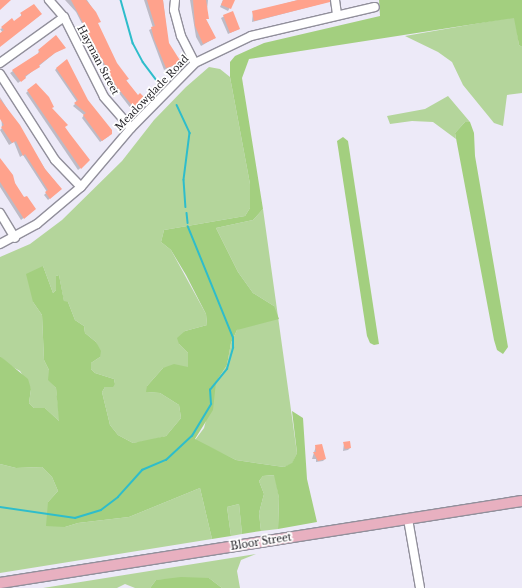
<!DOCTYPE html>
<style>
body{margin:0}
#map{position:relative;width:522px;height:588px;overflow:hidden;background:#edeaf8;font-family:"Libre Baskerville",serif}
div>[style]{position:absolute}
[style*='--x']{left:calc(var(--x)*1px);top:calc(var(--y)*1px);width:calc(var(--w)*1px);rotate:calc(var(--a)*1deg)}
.green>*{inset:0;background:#b4d59b}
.forest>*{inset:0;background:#a3cf7f}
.shadow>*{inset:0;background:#0003}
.stream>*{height:1.5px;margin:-0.75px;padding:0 0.75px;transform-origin:0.75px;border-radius:0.75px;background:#2ebdcb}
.building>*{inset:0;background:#ffa28c}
.roads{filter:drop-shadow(1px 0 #918f9b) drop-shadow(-1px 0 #918f9b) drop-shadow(0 1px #918f9b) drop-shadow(0 -1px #918f9b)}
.minor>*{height:8px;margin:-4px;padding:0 4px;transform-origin:4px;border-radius:4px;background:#fff}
.major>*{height:10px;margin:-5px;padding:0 5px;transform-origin:5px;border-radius:5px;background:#e8b0c0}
span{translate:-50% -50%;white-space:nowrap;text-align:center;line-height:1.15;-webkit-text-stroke:3.5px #fff;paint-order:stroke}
.street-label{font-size:10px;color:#242328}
</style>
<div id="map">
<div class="green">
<i style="clip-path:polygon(515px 17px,519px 45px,522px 47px,522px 93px,507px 95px,503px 126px,494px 123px,463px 85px,452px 62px,438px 52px,405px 36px)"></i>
<i style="clip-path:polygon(209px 67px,220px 69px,230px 77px,250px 184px,250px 208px,245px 216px,164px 230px,161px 242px,171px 250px,206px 314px,207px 325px,185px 331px,179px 344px,188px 353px,188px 367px,163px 368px,147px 386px,147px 392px,160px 393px,179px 405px,181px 418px,166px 436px,148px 441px,133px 443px,118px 435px,110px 425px,102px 392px,105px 387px,115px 384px,114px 379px,95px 373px,91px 369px,91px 363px,100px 357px,96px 342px,85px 333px,84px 326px,75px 320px,68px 302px,64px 302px,59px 275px,56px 276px,56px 290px,53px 293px,43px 266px,33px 302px,42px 315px,44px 360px,49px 370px,49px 380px,56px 388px,60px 422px,45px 408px,34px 408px,29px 403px,31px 389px,20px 371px,9px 365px,0 356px,0 257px,30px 244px,62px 220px,122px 161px,154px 120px,186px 87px)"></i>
<i style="clip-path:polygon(448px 96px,470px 122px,465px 122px,455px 133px,456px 139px,433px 122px,412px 121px,390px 124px,387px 116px,425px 109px)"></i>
<i style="clip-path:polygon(263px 209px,297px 453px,292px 464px,284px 467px,236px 460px,195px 440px,204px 428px,216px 382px,227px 365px,231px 343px,237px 330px,274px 306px,253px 293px,238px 272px,216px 228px,253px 220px)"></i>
<i style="clip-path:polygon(0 464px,16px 468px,42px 467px,52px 477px,58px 491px,48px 502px,65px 527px,78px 523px,129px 517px,200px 488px,212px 539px,0 573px)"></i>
<i style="clip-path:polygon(275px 475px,279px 498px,278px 529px,261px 531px,259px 513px,264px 494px,259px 481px,263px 476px)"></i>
<i style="clip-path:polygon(239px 504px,242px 534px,231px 536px,227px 507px)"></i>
<i style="clip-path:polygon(256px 554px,241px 560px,237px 571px,240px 588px,222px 588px,209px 578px,156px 580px,150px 588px,135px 588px,125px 584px,117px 588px,43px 588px)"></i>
</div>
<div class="forest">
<i style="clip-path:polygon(379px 0,522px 0,522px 47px,519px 45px,514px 18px,249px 59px,242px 78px,263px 209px,253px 220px,216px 228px,238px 272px,253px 293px,274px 306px,279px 319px,237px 330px,231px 343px,227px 365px,216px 382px,213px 410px,195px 439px,236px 460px,284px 467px,292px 463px,297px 453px,292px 411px,303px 418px,307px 479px,317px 522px,278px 529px,279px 498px,274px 475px,263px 476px,259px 481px,264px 494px,259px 513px,261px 531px,242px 534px,239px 504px,227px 507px,231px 536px,212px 539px,200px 488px,129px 517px,78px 523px,65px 527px,46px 526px,48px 502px,58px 491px,52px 477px,42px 467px,16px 468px,0 464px,0 356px,28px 379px,31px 389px,29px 403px,34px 408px,45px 408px,59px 421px,56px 388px,48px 380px,49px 370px,44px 360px,42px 315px,33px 302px,26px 274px,43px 266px,53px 293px,56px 290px,56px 276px,59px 275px,64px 301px,68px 302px,75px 320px,84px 326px,85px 333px,96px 342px,101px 351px,100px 357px,91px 363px,91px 369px,95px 373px,114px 379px,115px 384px,113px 387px,105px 387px,102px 392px,110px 425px,118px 435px,133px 443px,166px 436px,181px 418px,179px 405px,160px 393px,146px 392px,147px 386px,163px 368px,174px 364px,188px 367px,188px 353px,179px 344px,177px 338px,185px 331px,207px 325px,206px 314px,186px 275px,171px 250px,161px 242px,164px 230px,245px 216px,250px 208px,250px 184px,230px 77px,230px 62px,235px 56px,264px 43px,380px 16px)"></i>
<i style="clip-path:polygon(465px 122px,470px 122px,474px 133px,475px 156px,508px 347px,503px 354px,497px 350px,494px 340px,455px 133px)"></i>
<i style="clip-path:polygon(343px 137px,348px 141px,379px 344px,374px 345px,370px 343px,367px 336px,337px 141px)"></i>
<i style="clip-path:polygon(181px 577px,209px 578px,222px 588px,150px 588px,156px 580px)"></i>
</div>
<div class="shadow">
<i style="clip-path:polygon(65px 0,87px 0,95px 12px,97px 23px,116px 64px,128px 79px,126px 81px,138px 96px,143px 98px,132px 110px,115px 88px,76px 12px)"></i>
<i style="clip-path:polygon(144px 0,163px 0,168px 43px,180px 62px,164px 70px,149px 30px,153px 28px)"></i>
<i style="clip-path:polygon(190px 0,208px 0,206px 20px,215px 38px,201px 46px,196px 37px)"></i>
<i style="clip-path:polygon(223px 0,234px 0,228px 11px,220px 7px)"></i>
<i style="clip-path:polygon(298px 0,323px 0,324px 3px,252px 22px,253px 12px)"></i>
<i style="clip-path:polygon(232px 12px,239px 29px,228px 34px,221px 18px)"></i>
<i style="clip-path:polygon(21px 13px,39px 16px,0 46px,0 35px,3px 33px,0 29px,14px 23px,21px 18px)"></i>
<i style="clip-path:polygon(65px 48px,56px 52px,18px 83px,10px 73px,38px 54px,39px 50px)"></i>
<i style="clip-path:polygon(57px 68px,87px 101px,109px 136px,100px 142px,82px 118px,84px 115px,73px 106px,77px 102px,55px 70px)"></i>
<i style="clip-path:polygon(28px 91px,51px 108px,64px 128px,83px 166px,78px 170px,26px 93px)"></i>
<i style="clip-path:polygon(0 97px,45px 169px,61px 189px,48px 200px,44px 195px,47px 192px,23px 155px,20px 157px,14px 142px,9px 145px,0 130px,2px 128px)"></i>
<i style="clip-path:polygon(0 159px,12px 176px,18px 191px,35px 209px,21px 220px,0 187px)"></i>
<i style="clip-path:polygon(344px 443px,350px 448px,348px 450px,343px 451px)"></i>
<i style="clip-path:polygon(316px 446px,325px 459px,323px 461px,316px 462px,316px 459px,312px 459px)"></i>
</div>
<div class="stream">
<i style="--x:121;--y:0;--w:45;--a:74.4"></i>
<i style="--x:133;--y:43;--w:21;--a:62"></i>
<i style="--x:143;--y:62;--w:26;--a:53"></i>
<i style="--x:177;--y:105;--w:31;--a:65"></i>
<i style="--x:190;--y:133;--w:47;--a:97.3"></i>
<i style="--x:184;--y:180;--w:27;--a:86"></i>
<i style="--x:187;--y:213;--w:10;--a:84"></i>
<i style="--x:0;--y:507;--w:76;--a:8.3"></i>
<i style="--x:75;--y:518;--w:27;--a:-17"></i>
<i style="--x:101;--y:510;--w:21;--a:-37"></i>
<i style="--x:118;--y:497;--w:36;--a:-48"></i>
<i style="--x:142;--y:470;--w:26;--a:-23"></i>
<i style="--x:166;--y:460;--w:35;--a:-43"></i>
<i style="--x:192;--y:436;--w:37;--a:-59"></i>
<i style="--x:211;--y:404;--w:14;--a:-94"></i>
<i style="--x:210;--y:390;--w:27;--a:-51"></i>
<i style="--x:227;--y:369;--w:22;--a:-74"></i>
<i style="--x:233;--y:348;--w:10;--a:-90"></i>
<i style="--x:233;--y:338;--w:120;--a:-112.1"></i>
</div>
<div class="building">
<i style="clip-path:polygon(0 0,11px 0,0 10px)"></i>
<i style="clip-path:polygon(71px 0,86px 0,96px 12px,101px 22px,98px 23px,117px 63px,129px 79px,126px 80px,138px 95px,140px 93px,145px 98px,135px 109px,116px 86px)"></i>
<i style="clip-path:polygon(147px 0,163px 0,169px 43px,181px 62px,170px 67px,166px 68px,154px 39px,151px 27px,155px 26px)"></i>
<i style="clip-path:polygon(193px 0,206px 0,209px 19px,206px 19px,216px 38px,203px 44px,195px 26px)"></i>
<i style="clip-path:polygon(223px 0,235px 0,231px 9px,221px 5px)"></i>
<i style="clip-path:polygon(298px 0,330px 0,330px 2px,254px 21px,252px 11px)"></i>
<i style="clip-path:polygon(34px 4px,42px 14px,0 47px,0 33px,4px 30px,1px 27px,12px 18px,14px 21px,22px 15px,20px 13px)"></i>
<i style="clip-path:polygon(233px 11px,240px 29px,230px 33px,223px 15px)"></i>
<i style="clip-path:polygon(56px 35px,66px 48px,55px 53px,39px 65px,40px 67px,25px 76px,26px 78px,21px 82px,12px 70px,40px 52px,38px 50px)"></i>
<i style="clip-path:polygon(67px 59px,88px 100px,112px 130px,112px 134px,102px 141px,83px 115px,86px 113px,74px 103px,78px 100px,56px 68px)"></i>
<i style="clip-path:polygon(36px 83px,49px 97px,54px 107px,52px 108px,68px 125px,65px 127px,70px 134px,90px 160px,81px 169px,27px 90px)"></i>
<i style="clip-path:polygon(0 99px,20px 125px,45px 169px,62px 189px,50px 199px,45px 192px,48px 190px,25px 154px,23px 156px,16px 141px,12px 143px,1px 127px,4px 125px,0 119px)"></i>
<i style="clip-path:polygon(0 158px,13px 175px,15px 183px,24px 197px,27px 196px,36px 209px,24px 219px,0 182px)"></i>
<i style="clip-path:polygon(350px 441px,351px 448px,345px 449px,343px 442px)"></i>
<i style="clip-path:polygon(322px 444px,326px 459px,318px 461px,313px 452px,316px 452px,315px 445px)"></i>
</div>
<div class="roads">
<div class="minor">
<i style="--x:49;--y:0;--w:23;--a:49"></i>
<i style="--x:64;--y:17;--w:89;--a:63.4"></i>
<i style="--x:104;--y:97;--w:41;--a:48.9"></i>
<i style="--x:175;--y:0;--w:10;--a:96"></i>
<i style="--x:174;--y:10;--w:27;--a:75"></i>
<i style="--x:181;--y:36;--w:30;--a:63"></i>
<i style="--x:335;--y:0;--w:15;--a:82"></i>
<i style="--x:0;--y:63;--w:79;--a:-35.7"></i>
<i style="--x:0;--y:74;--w:102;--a:57.4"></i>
<i style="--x:55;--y:160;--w:37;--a:46"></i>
<i style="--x:0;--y:213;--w:29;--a:59"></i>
<i style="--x:0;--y:244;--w:42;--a:-28.4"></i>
<i style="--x:37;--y:224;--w:57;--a:-40.1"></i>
<i style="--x:81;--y:187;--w:77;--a:-49.7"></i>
<i style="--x:131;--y:128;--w:91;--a:-45.4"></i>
<i style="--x:195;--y:63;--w:62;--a:-25.7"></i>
<i style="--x:251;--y:36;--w:127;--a:-13.2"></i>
<i style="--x:408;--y:519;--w:70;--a:80.1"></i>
</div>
<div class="major">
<i style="--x:0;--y:583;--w:528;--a:-8.93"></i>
</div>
</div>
<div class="street-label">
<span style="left:98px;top:60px;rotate:62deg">Hayman Street</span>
<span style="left:152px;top:93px;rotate:-46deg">Meadowglade Road</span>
<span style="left:261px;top:542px;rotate:-9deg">Bloor Street</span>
</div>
</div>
